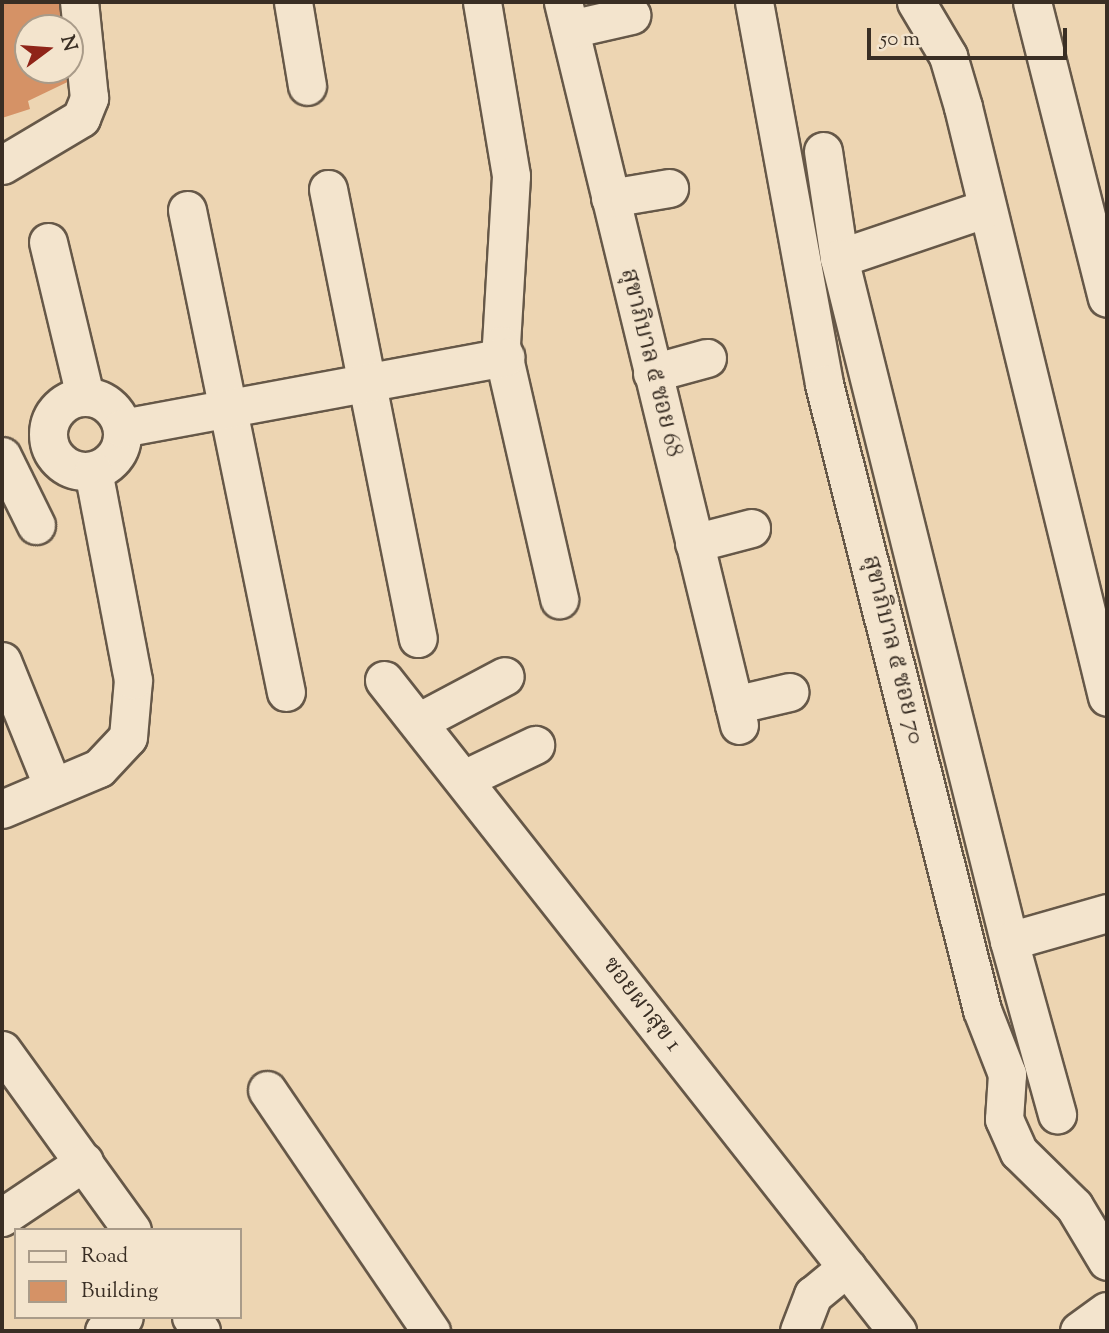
<!DOCTYPE html>
<meta charset="utf-8">
<style>
body{margin:0}
#map{position:relative;width:1109px;height:1333px;overflow:hidden;background:#edd5b2;font-family:"Sorts Mill Goudy","Noto Serif Thai",serif}
div>[style]{position:absolute}
[style*='--x']{left:calc(var(--x)*1px);top:calc(var(--y)*1px);width:calc(var(--w)*1px);rotate:calc(var(--a)*1deg)}
.building>*{inset:0;background:#d59266}
.roads{filter:drop-shadow(2px 0 #665848) drop-shadow(-2px 0 #665848) drop-shadow(0 2px #665848) drop-shadow(0 -2px #665848)}
.minor>*{height:37px;margin:-18.5px;padding:0 18.5px;transform-origin:18.5px;border-radius:18.5px;background:#f3e4cd}
.minor>.ring{margin:-18.5px;padding:0;box-sizing:content-box;background:none;border:37px solid #f3e4cd;border-radius:50%}
span{translate:-50% -50%;white-space:nowrap;text-align:center;line-height:1.15;-webkit-text-stroke:7px #f3e4cd;paint-order:stroke}
.street-label{font-size:24px;color:#392e24}
.frame{position:absolute;inset:0;border:4px solid #392e24;pointer-events:none}
.legend{position:absolute;left:14px;top:1228px;width:228px;height:91px;box-sizing:border-box;background:#f3e4cd;border:2px solid #a99b89;margin:0;padding:9px 12px;list-style:none;font-size:21px;color:#392e24}
.legend li{display:flex;align-items:center;gap:14px;height:35px}
.legend b{width:35px;border:2px solid #a99b89}
.north{position:absolute;left:14px;top:14px;width:70px;height:70px;box-sizing:border-box;background:#f3e4cd;border:2px solid #a99b89;border-radius:50%;rotate:74deg;font-size:19px;font-weight:700;line-height:28px;text-align:center;color:#392e24}
.north::after{content:'';display:block;margin:auto;width:24px;height:32px;background:#8f2418;clip-path:polygon(50% 0,100% 100%,50% 72%,0 100%)}
.scale{position:absolute;left:867px;top:28px;width:200px;height:32px;box-sizing:border-box;border:4px solid #392e24;border-top:0;padding-left:9px;font-size:21px;line-height:24px;white-space:nowrap;color:#392e24;-webkit-text-stroke:5px #f3e4cd;paint-order:stroke}
</style>
<div id="map">
<div class="building">
<i style="clip-path:polygon(2px 2px,60px 2px,66px 28px,28px 28px,28px 70px,70px 70px,78px 77px,28px 101px,30px 109px,2px 118px)"></i>
</div>
<div class="roads">
<div class="minor">
<i style="--x:293;--y:2;--w:85;--a:80.5"></i>
<i style="--x:482;--y:2;--w:176;--a:80.5"></i>
<i style="--x:511;--y:176;--w:169;--a:93.4"></i>
<i style="--x:501;--y:345;--w:261;--a:77.1"></i>
<i style="--x:563;--y:2;--w:744;--a:76.32"></i>
<i style="--x:754;--y:2;--w:388;--a:79.6"></i>
<i style="--x:824;--y:384;--w:646;--a:75.83"></i>
<i style="--x:982;--y:1010;--w:69;--a:68.7"></i>
<i style="--x:1007;--y:1074;--w:45;--a:93.8"></i>
<i style="--x:1004;--y:1119;--w:36;--a:66"></i>
<i style="--x:1019;--y:1152;--w:77;--a:44.5"></i>
<i style="--x:1074;--y:1206;--w:64;--a:59"></i>
<i style="--x:916;--y:2;--w:63;--a:59.3"></i>
<i style="--x:948;--y:56;--w:53;--a:73.6"></i>
<i style="--x:963;--y:107;--w:607;--a:76.28"></i>
<i style="--x:1032;--y:2;--w:305;--a:75.8"></i>
<i style="--x:570;--y:29;--w:63;--a:-12.9"></i>
<i style="--x:823;--y:151;--w:108;--a:81.5"></i>
<i style="--x:2;--y:165;--w:92;--a:-30.7"></i>
<i style="--x:81;--y:118;--w:22;--a:-68"></i>
<i style="--x:89;--y:98;--w:97;--a:-95.9"></i>
<i style="--x:328;--y:189;--w:458;--a:78.7"></i>
<i style="--x:610;--y:198;--w:60;--a:-9.6"></i>
<i style="--x:987;--y:208;--w:156;--a:161.3"></i>
<i style="--x:839;--y:258;--w:704;--a:76.02"></i>
<i style="--x:1009;--y:941;--w:102;--a:-15.9"></i>
<i style="--x:187;--y:210;--w:492;--a:78.4"></i>
<i style="--x:48;--y:242;--w:158;--a:76.5"></i>
<i style="--x:652;--y:373;--w:57;--a:-15.3"></i>
<i class="ring" style="left:48px;top:397px;width:37px;height:37px"></i>
<i style="--x:122;--y:428;--w:390;--a:-10.5"></i>
<i style="--x:2;--y:456;--w:77;--a:63.8"></i>
<i style="--x:694;--y:543;--w:59;--a:-14.7"></i>
<i style="--x:2;--y:661;--w:136;--a:68"></i>
<i style="--x:384;--y:680;--w:829;--a:51.76"></i>
<i style="--x:734;--y:705;--w:57;--a:-13.3"></i>
<i style="--x:418;--y:722;--w:98;--a:-27.9"></i>
<i style="--x:464;--y:779;--w:79;--a:-25.6"></i>
<i style="--x:2;--y:809;--w:105;--a:-22.9"></i>
<i style="--x:99;--y:768;--w:42;--a:-46.9"></i>
<i style="--x:128;--y:737;--w:57;--a:-85"></i>
<i style="--x:133;--y:680;--w:213;--a:-100.8"></i>
<i style="--x:1009;--y:941;--w:180;--a:74.5"></i>
<i style="--x:2;--y:1050;--w:222;--a:54.2"></i>
<i style="--x:267;--y:1090;--w:292;--a:55.8"></i>
<i style="--x:2;--y:1217;--w:99;--a:-33.9"></i>
<i style="--x:191;--y:1317;--w:17;--a:54"></i>
<i style="--x:104;--y:1331;--w:24;--a:-35"></i>
<i style="--x:799;--y:1331;--w:39;--a:-69"></i>
<i style="--x:813;--y:1295;--w:44;--a:-39.5"></i>
<i style="--x:1079;--y:1331;--w:34;--a:-36"></i>
</div>
</div>
<div class="street-label">
<span style="left:650px;top:363px;rotate:76deg">สุขาภิบาล ๕ ซอย 68</span>
<span style="left:892px;top:650px;rotate:76deg">สุขาภิบาล ๕ ซอย 70</span>
<span style="left:641px;top:1005px;rotate:52deg">ซอยผาสุข 1</span>
</div>
<div class="frame"></div>
<ul class="legend">
<li><b style="height:9px;background:#f3e4cd"></b>Road</li>
<li><b style="height:19px;background:#d59266"></b>Building</li>
</ul>
<div class="north">N</div>
<div class="scale">50 m</div>
</div>
